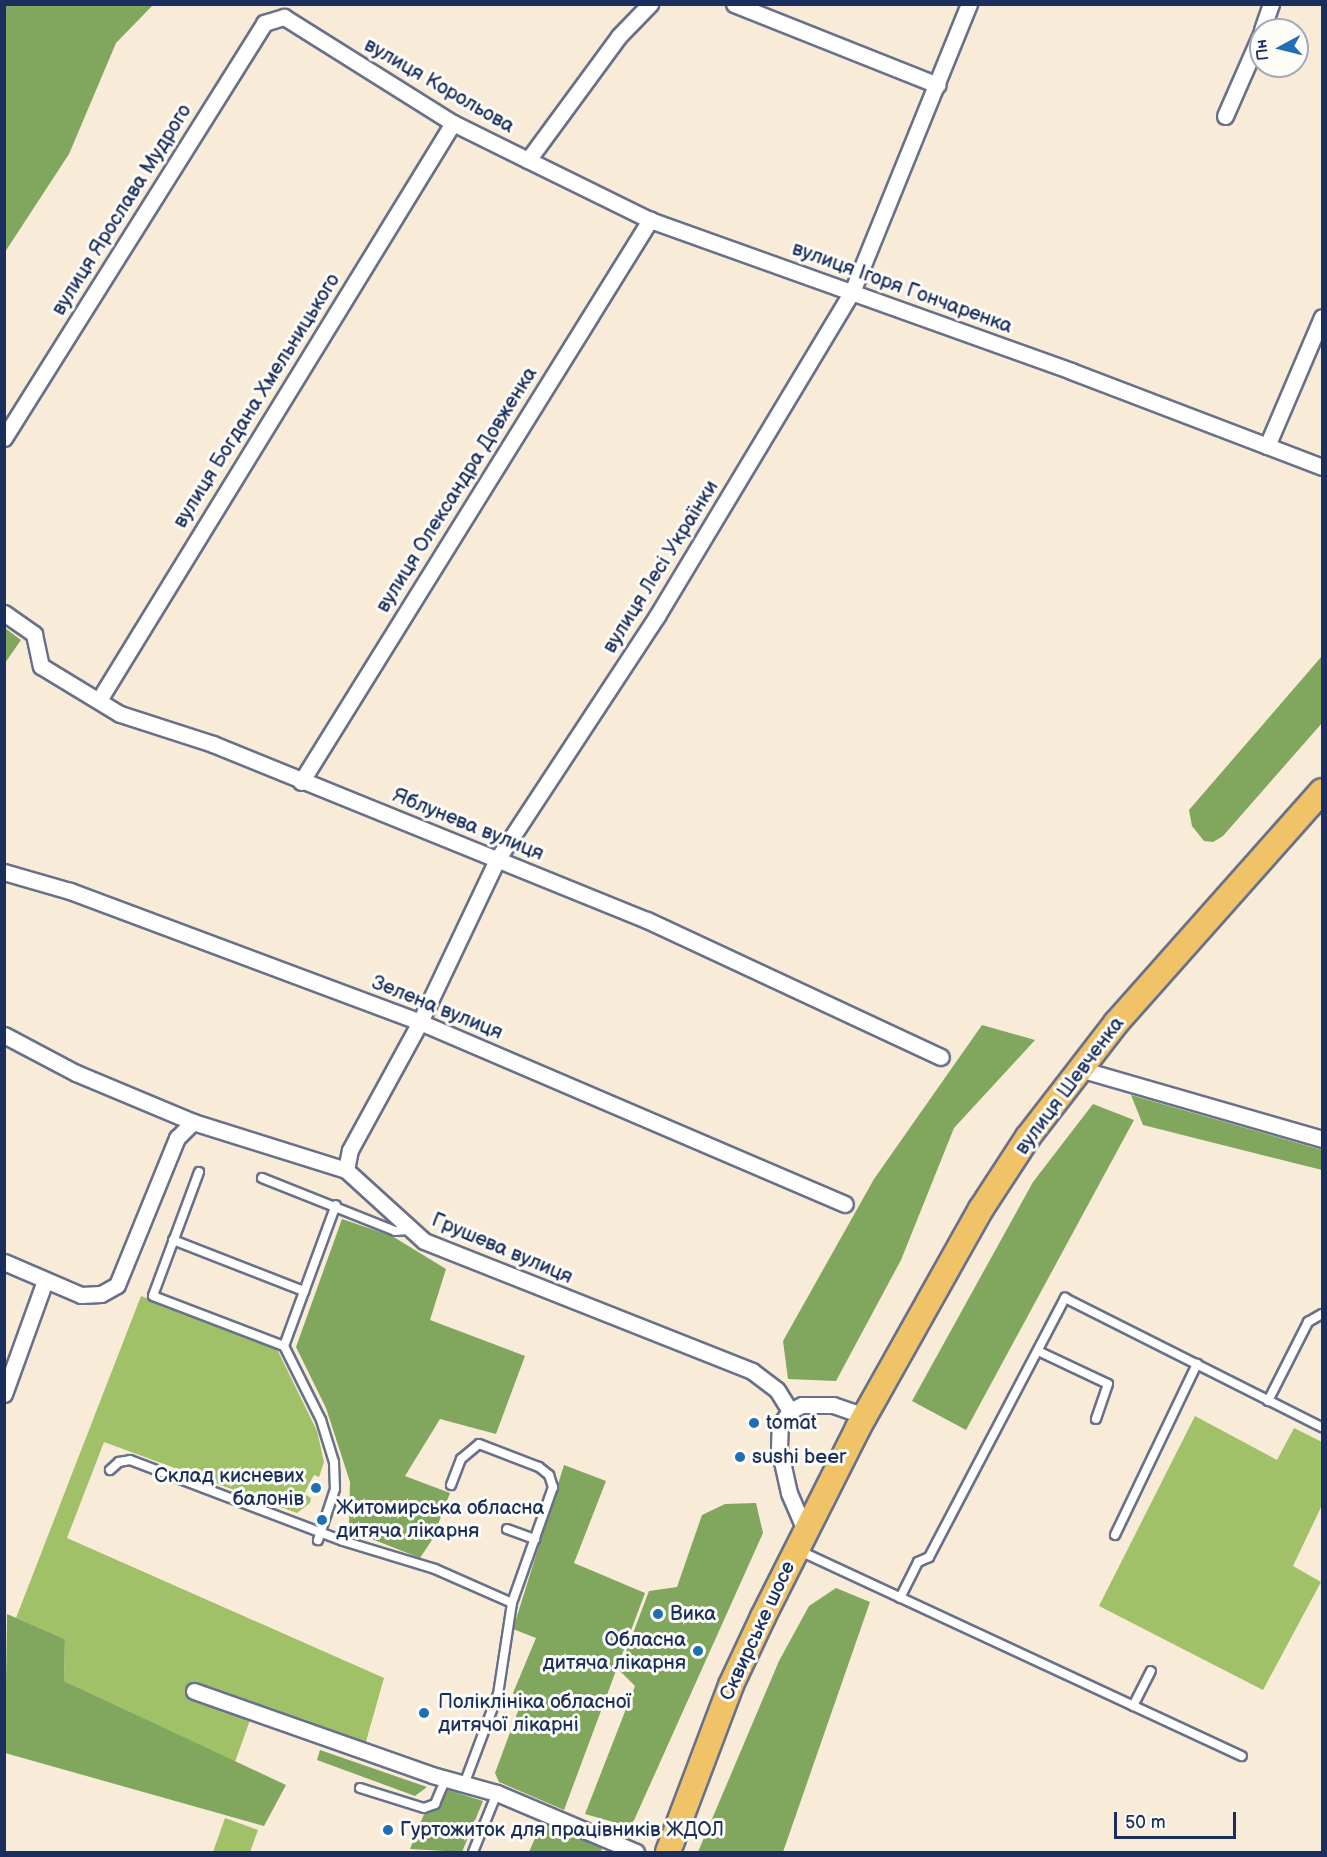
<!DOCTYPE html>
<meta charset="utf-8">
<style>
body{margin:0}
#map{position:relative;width:1327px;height:1857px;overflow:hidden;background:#f8ebd8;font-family:"Balsamiq Sans",sans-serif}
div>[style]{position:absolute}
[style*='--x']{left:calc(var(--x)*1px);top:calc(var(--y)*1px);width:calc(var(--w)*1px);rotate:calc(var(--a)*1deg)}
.green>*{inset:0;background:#a1c169}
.forest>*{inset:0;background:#80a75d}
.roads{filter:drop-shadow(2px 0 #687189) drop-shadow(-2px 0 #687189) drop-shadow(0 2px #687189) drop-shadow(0 -2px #687189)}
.service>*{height:8px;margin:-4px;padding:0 4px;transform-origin:4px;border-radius:4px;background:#fff}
.minor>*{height:15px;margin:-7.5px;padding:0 7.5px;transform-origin:7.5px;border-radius:7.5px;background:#fff}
.primary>*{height:24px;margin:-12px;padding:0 12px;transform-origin:12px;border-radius:12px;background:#f0c369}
.dots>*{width:16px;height:16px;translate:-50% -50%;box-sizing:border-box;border:3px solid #fdfcf7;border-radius:50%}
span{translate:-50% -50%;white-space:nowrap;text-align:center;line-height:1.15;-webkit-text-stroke:6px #fdfcf7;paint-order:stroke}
.street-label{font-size:20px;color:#1b2f5e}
.poi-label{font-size:20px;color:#1b2f5e}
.left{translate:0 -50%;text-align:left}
.right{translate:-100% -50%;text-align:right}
.frame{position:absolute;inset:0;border:6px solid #1b2f5e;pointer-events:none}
.north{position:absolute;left:1249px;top:18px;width:60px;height:60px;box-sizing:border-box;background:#fdfcf7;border:2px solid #a3aaba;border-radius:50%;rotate:263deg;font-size:16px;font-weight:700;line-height:24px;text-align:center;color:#1b2f5e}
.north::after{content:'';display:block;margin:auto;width:21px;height:27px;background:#1f6fb2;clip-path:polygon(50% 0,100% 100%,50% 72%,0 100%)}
.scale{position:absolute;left:1114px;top:1812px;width:122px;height:27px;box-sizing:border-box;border:3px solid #1b2f5e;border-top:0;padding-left:8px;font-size:18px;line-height:21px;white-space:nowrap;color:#1b2f5e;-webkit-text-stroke:4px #fdfcf7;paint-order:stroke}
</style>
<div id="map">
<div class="green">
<i style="clip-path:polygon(141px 1296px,276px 1347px,317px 1431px,324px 1462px,319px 1477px,314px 1475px,304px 1494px,311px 1498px,310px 1503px,297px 1513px,104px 1442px,67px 1538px,384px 1678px,365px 1745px,255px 1706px,235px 1762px,64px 1681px,65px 1639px,16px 1618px)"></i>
<i style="clip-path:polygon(1195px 1416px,1277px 1460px,1294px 1428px,1322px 1442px,1322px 1505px,1293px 1566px,1321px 1582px,1263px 1690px,1099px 1606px)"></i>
<i style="clip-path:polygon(225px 1818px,258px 1830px,250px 1852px,213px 1852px)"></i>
</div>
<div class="forest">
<i style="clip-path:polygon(5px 4px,153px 5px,116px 43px,69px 154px,5px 252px)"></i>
<i style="clip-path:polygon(5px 628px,21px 640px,5px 663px)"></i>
<i style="clip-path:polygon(1322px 656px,1322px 723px,1223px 836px,1213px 842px,1204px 841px,1192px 826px,1189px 810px)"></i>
<i style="clip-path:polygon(982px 1025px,1035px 1040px,954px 1128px,901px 1260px,836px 1381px,788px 1379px,783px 1341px,874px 1179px)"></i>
<i style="clip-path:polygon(1131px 1095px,1322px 1150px,1322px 1170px,1143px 1125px)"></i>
<i style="clip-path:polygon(1093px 1104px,1134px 1120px,966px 1430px,912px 1401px,1033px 1182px)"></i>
<i style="clip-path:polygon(342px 1219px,392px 1236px,446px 1269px,430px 1320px,525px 1356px,496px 1434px,440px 1419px,405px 1476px,450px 1493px,432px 1540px,420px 1558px,349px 1530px,350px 1482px,326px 1408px,296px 1347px)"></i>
<i style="clip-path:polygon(564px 1465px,606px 1481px,574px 1563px,645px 1593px,564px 1810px,499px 1782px,495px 1773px,521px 1703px,513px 1693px,536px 1638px,513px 1629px)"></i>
<i style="clip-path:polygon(756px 1503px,763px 1533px,631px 1827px,585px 1814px,635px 1686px,619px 1670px,649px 1591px,677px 1587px,702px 1515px,725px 1504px)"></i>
<i style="clip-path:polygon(836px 1588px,870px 1602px,783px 1852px,698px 1852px,779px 1661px,809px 1606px)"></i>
<i style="clip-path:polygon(7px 1614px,65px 1639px,64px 1681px,286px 1785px,264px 1826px,5px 1753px)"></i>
<i style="clip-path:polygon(320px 1750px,427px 1787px,415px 1796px,317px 1760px)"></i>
<i style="clip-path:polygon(448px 1790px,483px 1801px,462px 1852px,410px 1849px,424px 1814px,434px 1811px)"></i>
<i style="clip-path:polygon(543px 1820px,562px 1828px,559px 1836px,567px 1839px,570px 1831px,602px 1848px,601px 1852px,529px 1852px)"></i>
</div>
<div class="roads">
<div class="service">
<i style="--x:199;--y:1172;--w:132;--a:110.4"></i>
<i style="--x:153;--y:1296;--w:140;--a:20.9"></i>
<i style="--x:284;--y:1346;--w:83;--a:63.4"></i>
<i style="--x:321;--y:1420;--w:44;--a:72.8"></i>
<i style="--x:334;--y:1462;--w:27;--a:88"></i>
<i style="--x:335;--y:1489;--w:54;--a:108.4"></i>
<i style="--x:262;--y:1178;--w:143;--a:21.7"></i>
<i style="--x:395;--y:1231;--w:13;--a:-4"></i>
<i style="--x:173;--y:1240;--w:141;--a:21.3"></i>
<i style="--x:284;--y:1346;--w:150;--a:-69.8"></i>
<i style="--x:1038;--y:1351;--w:77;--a:25.2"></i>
<i style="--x:1108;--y:1384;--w:37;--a:109"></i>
<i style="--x:1268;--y:1401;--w:89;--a:-63.1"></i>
<i style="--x:1308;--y:1322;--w:16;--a:-30"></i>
<i style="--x:110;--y:1470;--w:12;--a:-42"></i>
<i style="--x:119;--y:1462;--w:11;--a:-10"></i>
<i style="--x:130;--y:1460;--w:228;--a:20.8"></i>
<i style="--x:343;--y:1541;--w:96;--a:16.9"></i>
<i style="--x:435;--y:1569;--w:84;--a:23.8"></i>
<i style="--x:451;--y:1485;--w:28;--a:-69"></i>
<i style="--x:461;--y:1459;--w:23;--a:-40"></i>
<i style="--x:479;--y:1444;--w:64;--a:21"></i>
<i style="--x:539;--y:1467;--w:13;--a:39"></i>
<i style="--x:549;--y:1475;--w:13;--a:72"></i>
<i style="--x:553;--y:1487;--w:123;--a:109.5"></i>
<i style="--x:512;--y:1603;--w:92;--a:98.7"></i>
<i style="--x:498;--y:1694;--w:94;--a:110.6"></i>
<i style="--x:507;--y:1529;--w:30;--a:20"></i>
<i style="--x:1115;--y:1535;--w:190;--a:-64.4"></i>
<i style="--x:800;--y:1551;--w:487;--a:24.9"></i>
<i style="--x:900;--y:1598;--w:40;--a:-63.4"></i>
<i style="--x:918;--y:1562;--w:12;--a:-24"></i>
<i style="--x:929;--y:1557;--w:293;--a:-62.3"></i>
<i style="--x:1065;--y:1298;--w:288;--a:26.7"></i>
<i style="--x:1133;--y:1706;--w:39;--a:-63"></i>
<i style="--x:360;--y:1788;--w:67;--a:17.4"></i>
<i style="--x:424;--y:1808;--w:12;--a:-20"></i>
<i style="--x:435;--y:1804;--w:28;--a:-67"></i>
<i style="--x:473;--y:1852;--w:64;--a:-67.9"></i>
</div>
<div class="minor">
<i style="--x:734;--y:4;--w:219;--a:21.7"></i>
<i style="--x:1262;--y:30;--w:28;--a:-71"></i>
<i style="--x:1225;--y:116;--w:90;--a:-66.3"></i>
<i style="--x:528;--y:160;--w:136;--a:26.2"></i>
<i style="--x:650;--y:220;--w:447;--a:19.7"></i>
<i style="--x:1071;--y:371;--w:269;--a:20.9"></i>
<i style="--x:4;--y:438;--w:490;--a:-57.9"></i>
<i style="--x:264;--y:23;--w:21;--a:-17"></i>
<i style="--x:284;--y:17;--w:199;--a:32.1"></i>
<i style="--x:453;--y:123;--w:84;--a:26.3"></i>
<i style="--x:528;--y:160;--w:154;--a:-53.7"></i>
<i style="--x:619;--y:36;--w:45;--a:-45.9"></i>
<i style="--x:1267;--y:446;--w:140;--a:-66.9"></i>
<i style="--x:4;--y:613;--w:37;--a:35"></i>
<i style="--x:34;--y:634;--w:33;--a:78"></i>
<i style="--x:41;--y:666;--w:92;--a:31.3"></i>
<i style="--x:120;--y:714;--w:98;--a:17.9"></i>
<i style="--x:213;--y:744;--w:468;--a:22.1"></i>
<i style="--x:647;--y:920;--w:324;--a:25"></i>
<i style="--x:99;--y:700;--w:677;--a:-58.47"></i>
<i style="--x:301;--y:782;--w:662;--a:-58.16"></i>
<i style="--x:4;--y:872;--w:69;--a:16.1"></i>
<i style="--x:70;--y:891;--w:374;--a:20.5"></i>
<i style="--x:420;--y:1022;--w:462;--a:23.2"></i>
<i style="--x:4;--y:1035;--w:81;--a:27.8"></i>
<i style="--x:76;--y:1073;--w:127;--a:22.7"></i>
<i style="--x:193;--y:1122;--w:160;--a:17.4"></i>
<i style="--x:346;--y:1170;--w:105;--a:42.3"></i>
<i style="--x:424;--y:1241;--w:353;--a:21.6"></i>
<i style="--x:752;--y:1371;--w:31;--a:37"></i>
<i style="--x:777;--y:1390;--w:25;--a:58"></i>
<i style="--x:1080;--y:1069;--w:252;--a:16.1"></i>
<i style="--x:346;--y:1170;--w:20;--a:-79"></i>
<i style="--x:350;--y:1150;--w:146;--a:-61.3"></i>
<i style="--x:420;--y:1022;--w:182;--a:-64.6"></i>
<i style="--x:498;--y:858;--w:290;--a:-56.7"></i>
<i style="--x:657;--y:616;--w:378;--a:-59"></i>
<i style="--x:852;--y:292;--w:311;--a:-67.9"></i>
<i style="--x:4;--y:1262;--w:84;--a:23.2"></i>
<i style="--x:81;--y:1295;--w:20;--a:-3"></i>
<i style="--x:101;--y:1294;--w:18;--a:-29"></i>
<i style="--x:117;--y:1285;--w:159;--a:-67.8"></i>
<i style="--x:177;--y:1138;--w:23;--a:-45"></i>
<i style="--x:4;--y:1394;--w:120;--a:-70.1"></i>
<i style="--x:805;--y:1530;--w:40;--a:-113.4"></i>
<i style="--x:789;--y:1493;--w:46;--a:-102.5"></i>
<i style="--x:779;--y:1448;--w:23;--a:-88"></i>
<i style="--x:780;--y:1425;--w:17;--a:-54"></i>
<i style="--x:790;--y:1411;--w:13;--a:-27"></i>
<i style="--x:802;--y:1405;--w:31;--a:0"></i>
<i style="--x:833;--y:1405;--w:34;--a:19"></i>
<i style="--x:194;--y:1691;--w:252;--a:19.4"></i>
<i style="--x:432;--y:1775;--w:67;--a:15.5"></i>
<i style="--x:497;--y:1793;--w:151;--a:23"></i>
</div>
<div class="primary">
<i style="--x:668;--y:1852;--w:178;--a:-69.3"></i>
<i style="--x:731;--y:1685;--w:75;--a:-64.8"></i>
<i style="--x:763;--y:1617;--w:212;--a:-63.3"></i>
<i style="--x:858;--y:1428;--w:251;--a:-60.7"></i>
<i style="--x:981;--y:1209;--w:86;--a:-56.9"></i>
<i style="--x:1028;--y:1137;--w:144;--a:-52.3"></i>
<i style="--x:1116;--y:1023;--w:310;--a:-48.4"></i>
</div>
</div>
<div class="dots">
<i style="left:754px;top:1423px;background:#1f6fb2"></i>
<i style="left:740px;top:1457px;background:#1f6fb2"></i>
<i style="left:316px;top:1488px;background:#1f6fb2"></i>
<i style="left:322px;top:1520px;background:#1f6fb2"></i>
<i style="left:658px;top:1614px;background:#1f6fb2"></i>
<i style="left:698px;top:1651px;background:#1f6fb2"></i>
<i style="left:424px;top:1713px;background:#1f6fb2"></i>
<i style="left:388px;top:1830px;background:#1f6fb2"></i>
</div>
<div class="street-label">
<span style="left:439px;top:86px;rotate:30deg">вулиця Корольова</span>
<span style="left:122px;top:210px;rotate:-58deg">вулиця Ярослава Мудрого</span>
<span style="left:902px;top:288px;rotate:20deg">вулиця Ігоря Гончаренка</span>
<span style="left:257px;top:401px;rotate:-58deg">вулиця Богдана Хмельницького</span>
<span style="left:457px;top:490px;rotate:-58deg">вулиця Олександра Довженка</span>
<span style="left:661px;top:567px;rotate:-58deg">вулиця Лесі Українки</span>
<span style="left:468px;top:825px;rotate:22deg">Яблунева вулиця</span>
<span style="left:437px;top:1008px;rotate:22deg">Зелена вулиця</span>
<span style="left:1070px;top:1086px;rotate:-53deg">вулиця Шевченка</span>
<span style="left:502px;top:1249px;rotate:23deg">Грушева вулиця</span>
<span style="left:758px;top:1631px;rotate:-65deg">Сквирське шосе</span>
</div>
<div class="poi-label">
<span class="left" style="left:766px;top:1423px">tomat</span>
<span class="left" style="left:752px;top:1457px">sushi beer</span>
<span class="right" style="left:304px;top:1488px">Склад кисневих<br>балонів</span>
<span class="left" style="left:336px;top:1520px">Житомирська обласна<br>дитяча лікарня</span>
<span class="left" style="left:670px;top:1614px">Вика</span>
<span class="right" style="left:686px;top:1652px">Обласна<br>дитяча лікарня</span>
<span class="left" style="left:438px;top:1714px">Поліклініка обласної<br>дитячої лікарні</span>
<span class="left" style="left:400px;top:1830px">Гуртожиток для працiвникiв ЖДОЛ</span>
</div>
<div class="frame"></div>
<div class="north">Пн</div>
<div class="scale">50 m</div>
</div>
